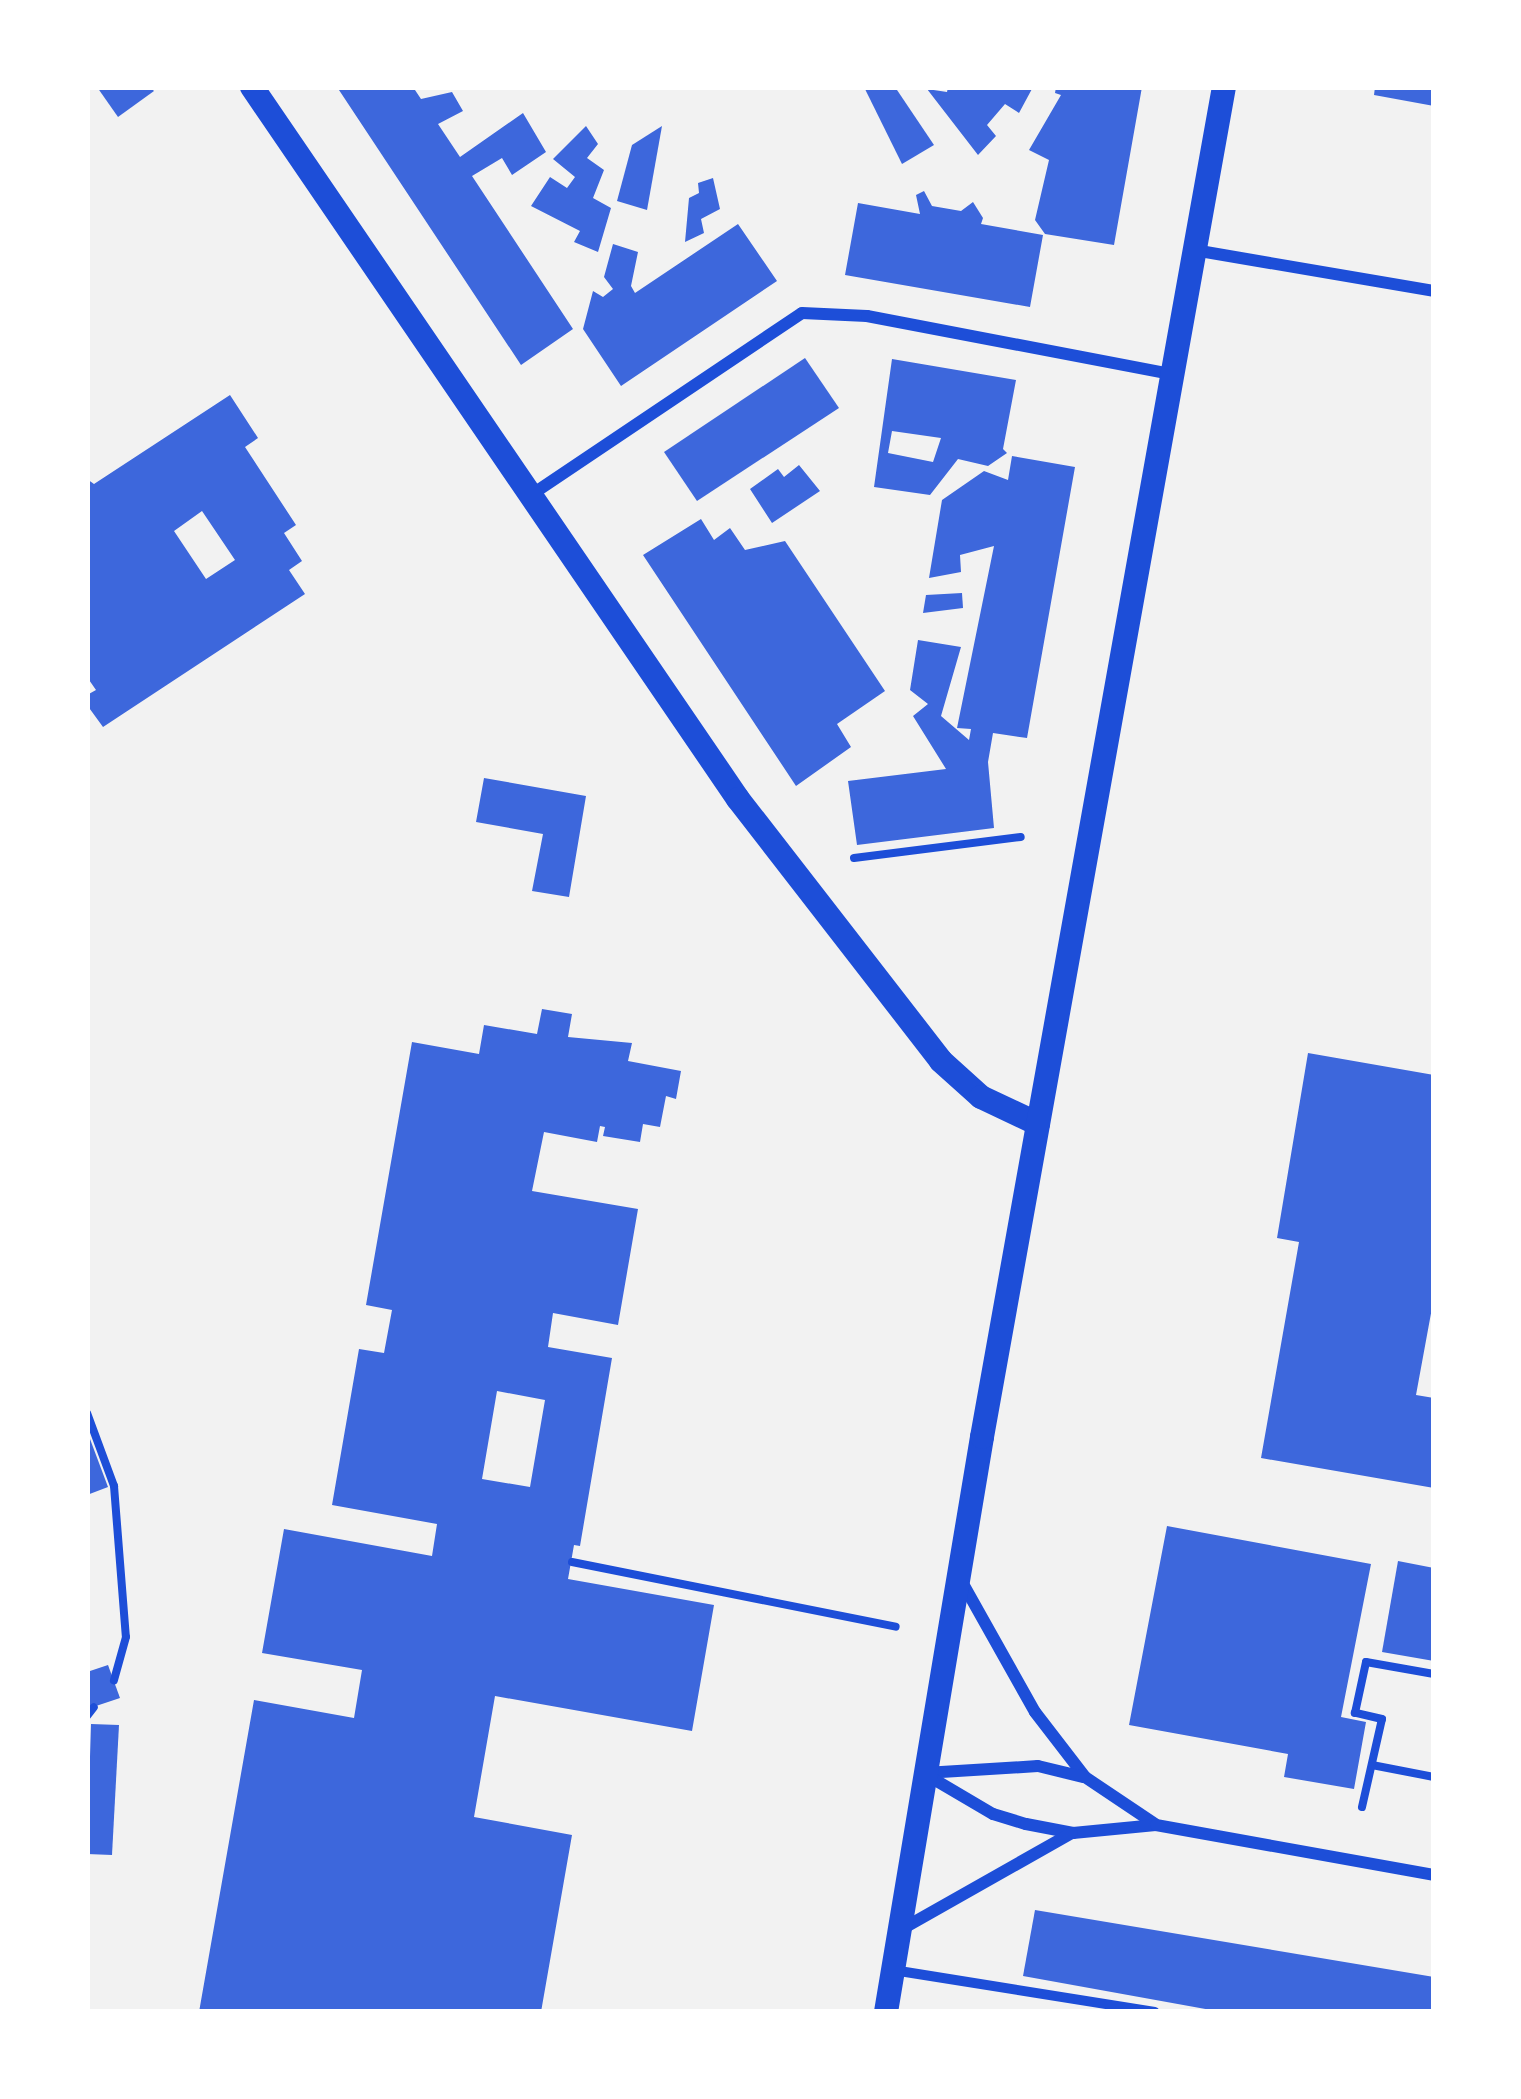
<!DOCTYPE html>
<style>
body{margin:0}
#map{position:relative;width:1521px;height:2099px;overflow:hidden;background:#f2f2f2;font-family:Mulish,sans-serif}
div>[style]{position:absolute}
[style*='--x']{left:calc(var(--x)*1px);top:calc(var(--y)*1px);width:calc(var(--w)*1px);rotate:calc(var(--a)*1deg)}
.building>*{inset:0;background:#3d67dc}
.path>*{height:8px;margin:-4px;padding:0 4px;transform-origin:4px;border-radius:4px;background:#1d4ed8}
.pedestrian>*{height:10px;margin:-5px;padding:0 5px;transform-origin:5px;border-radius:5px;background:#1d4ed8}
.minor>*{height:12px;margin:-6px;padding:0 6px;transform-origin:6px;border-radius:6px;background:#1d4ed8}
.secondary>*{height:24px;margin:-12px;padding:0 12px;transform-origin:12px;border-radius:12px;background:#1d4ed8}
span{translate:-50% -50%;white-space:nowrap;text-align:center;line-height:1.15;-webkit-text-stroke:12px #fff;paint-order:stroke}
.frame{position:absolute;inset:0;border:90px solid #fff;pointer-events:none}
</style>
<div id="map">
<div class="building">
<i style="clip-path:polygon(97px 87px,150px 87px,154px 91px,118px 117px)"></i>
<i style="clip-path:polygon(337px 87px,413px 87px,421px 99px,452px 92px,463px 111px,438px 124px,460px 157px,523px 113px,546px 152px,512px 175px,502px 158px,472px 176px,573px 329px,521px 365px)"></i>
<i style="clip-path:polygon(864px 87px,895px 87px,934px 145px,902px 164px)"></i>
<i style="clip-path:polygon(948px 87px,1033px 87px,1019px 113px,1005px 104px,987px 125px,996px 136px,978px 155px,927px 89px,947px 92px)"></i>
<i style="clip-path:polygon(1056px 87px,1142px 87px,1114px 245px,1045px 234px,1035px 220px,1049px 160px,1029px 150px,1061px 95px,1055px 93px)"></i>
<i style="clip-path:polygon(1375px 87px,1434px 87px,1434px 106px,1374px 95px)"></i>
<i style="clip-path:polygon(586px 126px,598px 144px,587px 158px,604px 170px,593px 198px,611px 208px,598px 252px,574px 242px,580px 231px,531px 206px,550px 177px,567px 188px,575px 177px,553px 159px)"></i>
<i style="clip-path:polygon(662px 126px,647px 210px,617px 201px,632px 145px)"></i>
<i style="clip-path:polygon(713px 178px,720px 209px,701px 219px,704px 233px,685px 242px,689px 198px,699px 193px,698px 183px)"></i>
<i style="clip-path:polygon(924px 191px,932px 206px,961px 211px,973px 202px,983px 218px,981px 224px,1043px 235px,1030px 307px,845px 275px,858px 203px,920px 214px,916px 195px)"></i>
<i style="clip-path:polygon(738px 224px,777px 281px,621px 386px,583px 329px,593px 291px,603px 297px,613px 289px,604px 277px,613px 244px,638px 252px,631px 286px,635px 293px)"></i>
<i style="clip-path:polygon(805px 358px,839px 408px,697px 501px,664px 452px)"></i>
<i style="clip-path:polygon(evenodd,892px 359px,1016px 380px,1003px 449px,1007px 453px,988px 466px,958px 459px,930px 495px,874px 487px,892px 359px,892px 431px,941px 438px,933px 462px,888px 453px,892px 431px)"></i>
<i style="clip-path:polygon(evenodd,230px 395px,258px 438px,245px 447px,296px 525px,284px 533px,302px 561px,289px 570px,305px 594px,103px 727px,87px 705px,87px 695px,96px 690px,87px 677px,87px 479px,94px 484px,230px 395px,202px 511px,235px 560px,206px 579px,174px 531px,202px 511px)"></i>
<i style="clip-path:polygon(1012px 456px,1075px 467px,1027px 738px,993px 733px,988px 762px,994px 828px,857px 845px,848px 781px,946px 769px,913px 716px,928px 704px,910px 690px,918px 640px,961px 647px,941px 716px,969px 740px,971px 729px,957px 728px,994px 546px,960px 555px,961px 572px,929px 578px,942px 500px,984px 471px,1008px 480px)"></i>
<i style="clip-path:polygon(799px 465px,820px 491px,772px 523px,750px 489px,778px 469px,784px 477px)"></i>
<i style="clip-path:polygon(701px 519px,714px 540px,730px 528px,745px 550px,785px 541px,885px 691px,837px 724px,851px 747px,796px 786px,643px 555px)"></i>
<i style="clip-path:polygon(962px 593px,963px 608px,923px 613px,926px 595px)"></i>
<i style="clip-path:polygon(484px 778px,586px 796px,569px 897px,532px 891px,543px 834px,476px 822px)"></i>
<i style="clip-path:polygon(evenodd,542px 1009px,572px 1014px,568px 1037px,632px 1043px,628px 1061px,681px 1071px,676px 1099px,666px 1096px,660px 1127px,643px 1124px,640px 1142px,603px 1136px,605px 1127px,600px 1126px,597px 1142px,544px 1132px,532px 1191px,638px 1209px,618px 1325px,553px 1313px,548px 1347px,612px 1358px,580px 1546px,574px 1545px,568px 1579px,714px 1605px,692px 1731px,495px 1696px,474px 1817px,572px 1835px,541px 2012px,199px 2012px,254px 1700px,354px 1718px,362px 1670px,262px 1653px,284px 1529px,432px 1556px,437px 1524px,332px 1505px,359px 1349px,384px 1353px,392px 1310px,366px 1305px,412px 1042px,479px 1054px,484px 1025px,537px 1034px,542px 1009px,497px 1391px,545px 1400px,530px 1487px,482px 1479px,497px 1391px)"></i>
<i style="clip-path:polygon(1308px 1053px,1434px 1075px,1434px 1297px,1416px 1395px,1434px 1398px,1434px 1488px,1261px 1458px,1299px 1242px,1277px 1238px)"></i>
<i style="clip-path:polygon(87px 1431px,108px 1487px,87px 1495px)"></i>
<i style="clip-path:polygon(1167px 1526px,1371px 1564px,1341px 1717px,1366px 1722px,1354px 1789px,1284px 1777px,1288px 1754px,1129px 1725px)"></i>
<i style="clip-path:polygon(1398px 1561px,1434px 1568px,1434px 1661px,1382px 1652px)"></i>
<i style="clip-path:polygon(108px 1665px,120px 1698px,87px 1709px,87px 1672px)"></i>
<i style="clip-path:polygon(91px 1724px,119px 1725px,112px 1855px,87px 1854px)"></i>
<i style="clip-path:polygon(1035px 1910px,1434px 1977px,1434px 2012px,1222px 2012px,1023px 1976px)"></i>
</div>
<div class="path">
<i style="--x:854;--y:858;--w:168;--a:-7.2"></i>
<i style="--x:87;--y:1413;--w:78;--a:69.7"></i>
<i style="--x:114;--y:1486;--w:151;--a:85.5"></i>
<i style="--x:126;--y:1637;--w:45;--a:105.6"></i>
<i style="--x:572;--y:1562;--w:330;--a:11.3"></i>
<i style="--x:87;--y:1716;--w:11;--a:-52"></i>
<i style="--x:1372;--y:1765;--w:63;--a:11"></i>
<i style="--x:1362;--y:1807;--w:90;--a:-77.2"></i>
<i style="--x:1382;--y:1719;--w:28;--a:-167"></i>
<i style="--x:1355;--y:1713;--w:52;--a:-77.8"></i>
<i style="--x:1366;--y:1662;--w:69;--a:10"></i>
</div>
<div class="pedestrian">
<i style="--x:893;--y:1970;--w:265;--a:9.1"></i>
</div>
<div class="minor">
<i style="--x:1194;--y:250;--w:243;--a:9.7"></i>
<i style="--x:531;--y:495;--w:326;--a:-33.9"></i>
<i style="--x:802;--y:313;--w:65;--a:2.6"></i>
<i style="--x:867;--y:316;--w:310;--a:10.8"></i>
<i style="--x:962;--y:1582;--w:149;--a:60.7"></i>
<i style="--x:1035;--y:1712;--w:82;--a:52.4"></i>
<i style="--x:1085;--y:1777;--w:84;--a:33.9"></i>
<i style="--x:925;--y:1773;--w:113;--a:-3.5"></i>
<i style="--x:1038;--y:1766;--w:46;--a:13.7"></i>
<i style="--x:925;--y:1774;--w:79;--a:30.5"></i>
<i style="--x:993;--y:1814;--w:34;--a:17"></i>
<i style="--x:1026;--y:1824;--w:48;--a:10.8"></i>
<i style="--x:1073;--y:1833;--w:83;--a:-5.5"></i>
<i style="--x:1156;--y:1825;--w:282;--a:10.2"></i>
<i style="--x:902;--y:1929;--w:195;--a:-29.5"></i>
</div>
<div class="secondary">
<i style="--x:252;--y:87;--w:862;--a:55.68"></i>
<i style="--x:738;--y:799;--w:331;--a:52.2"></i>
<i style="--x:941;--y:1061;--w:54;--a:42"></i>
<i style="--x:981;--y:1097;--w:63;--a:25.3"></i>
<i style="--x:886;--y:2012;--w:583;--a:-80.52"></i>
<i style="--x:982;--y:1437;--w:1372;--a:-79.84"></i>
</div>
<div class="frame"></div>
</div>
